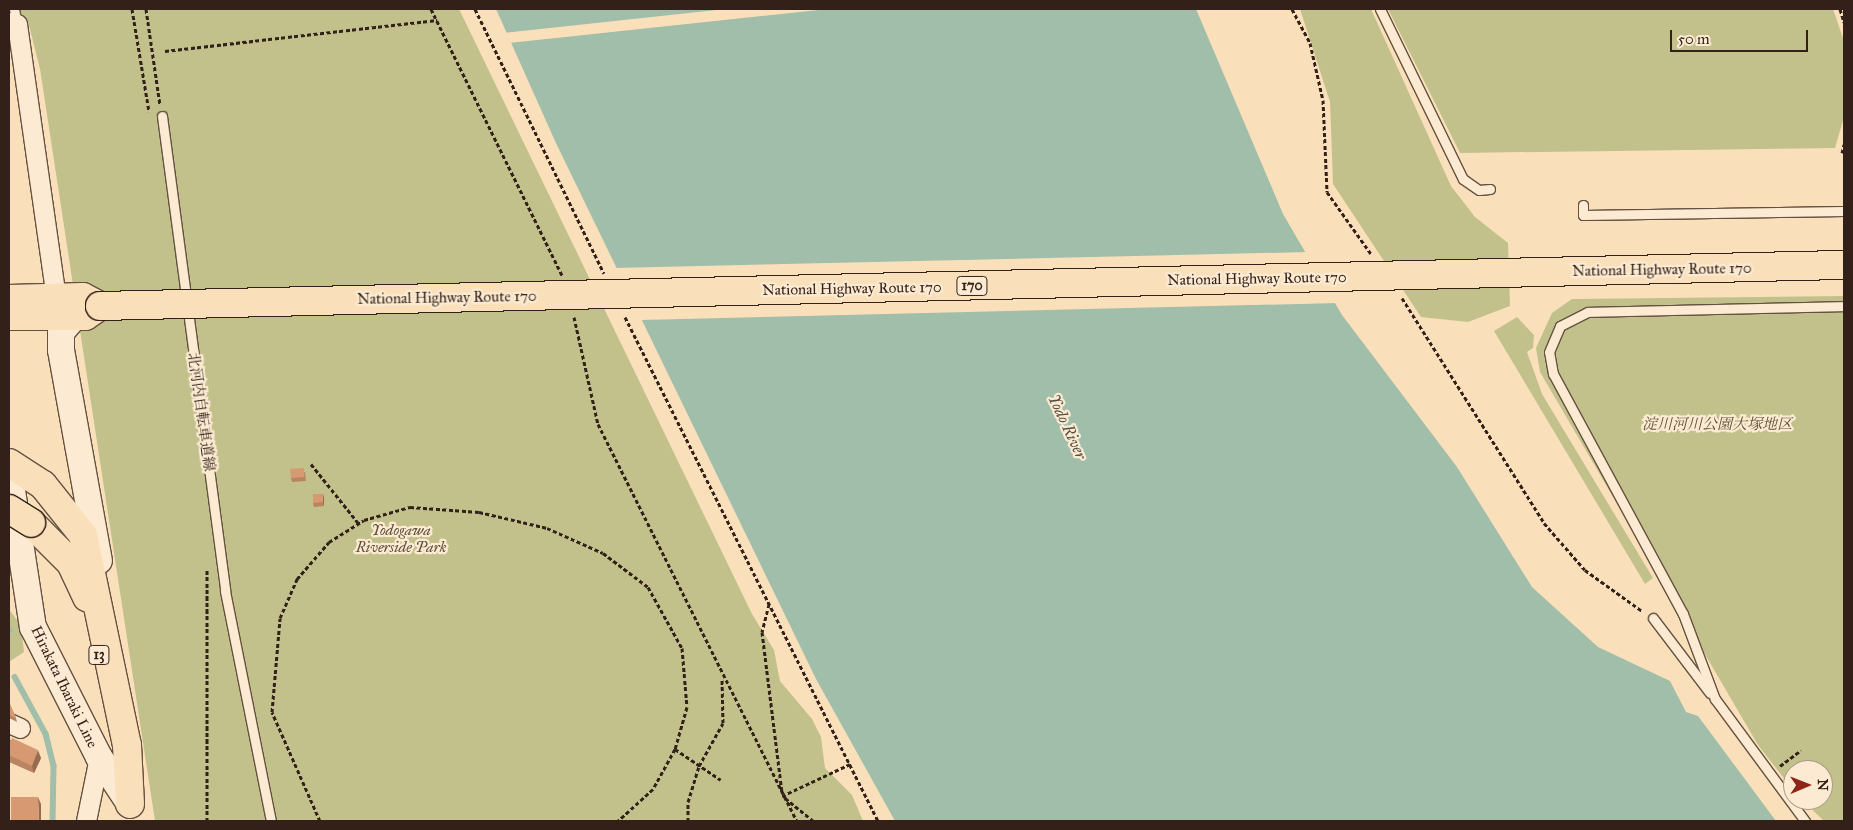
<!DOCTYPE html>
<meta charset="utf-8">
<style>
body{margin:0}
#map{position:relative;width:1853px;height:830px;overflow:hidden;background:#fae0ba;font-family:"IM FELL Great Primer","Noto Serif JP",serif}
div>[style]{position:absolute}
[style*='--x']{left:calc(var(--x)*1px);top:calc(var(--y)*1px);width:calc(var(--w)*1px);rotate:calc(var(--a)*1deg)}
.green>*{inset:0;background:#c2c18c}
.water>*{inset:0;background:#a0bea9}
.pier>*{inset:0;background:#fae0ba}
.stream>*{height:5.5px;margin:-2.75px;padding:0 2.75px;transform-origin:2.75px;border-radius:2.75px;background:#a0bea9}
.path>*{height:3px;margin-top:-1.5px;transform-origin:0;background:repeating-linear-gradient(90deg,#332119 0 4px,transparent 0 6.5px)}
.roads{filter:drop-shadow(1px 0 #655141) drop-shadow(-1px 0 #655141) drop-shadow(0 1px #655141) drop-shadow(0 -1px #655141)}
.lane>*{height:9px;margin:-4.5px;padding:0 4.5px;transform-origin:4.5px;border-radius:4.5px;background:#fcebd2}
.street>*{height:19px;margin:-9.5px;padding:0 9.5px;transform-origin:9.5px;border-radius:9.5px;background:#fcebd2}
.secondary>*{height:26px;margin:-13px;padding:0 13px;transform-origin:13px;border-radius:13px;background:#fcebd2}
.primary>*{height:28px;margin:-14px;padding:0 14px;transform-origin:14px;border-radius:14px;background:#fae0ba}
.highway>*{height:28px;margin:-14px;padding:0 14px;transform-origin:14px;border-radius:14px;background:#fae0ba}
.bridges{filter:drop-shadow(1px 0 #332119) drop-shadow(-1px 0 #332119) drop-shadow(0 1px #332119) drop-shadow(0 -1px #332119)}
.primary-bridge>*{height:28px;margin:-14px;padding:0 14px;transform-origin:14px;border-radius:14px;background:#fae0ba}
.highway-bridge>*{height:28px;margin:-14px;padding:0 14px;transform-origin:14px;border-radius:14px;background:#fae0ba}
.wall>*{inset:0;background:#b98462}
.shaded-wall>*{inset:0;background:#966b50}
.building>*{inset:0;background:#d79972}
span{translate:-50% -50%;white-space:nowrap;text-align:center;line-height:1.15;-webkit-text-stroke:4.5px #fcebd2;paint-order:stroke}
.shield-label span{padding:1px 4px;background:#fcebd2;border:1px solid;border-radius:4px;-webkit-text-stroke-width:0}
.shield-label{font-size:14px;color:#332119;font-weight:700}
.street-label{font-size:15px;color:#332119}
.park-label{font-size:15px;color:#5e513c;font-style:italic}
.water-label{font-size:16px;color:#545044;font-style:italic}
.frame{position:absolute;inset:0;border:10px solid #332119;pointer-events:none}
.north{position:absolute;left:1783px;top:760px;width:50px;height:50px;box-sizing:border-box;background:#fcebd2;border:1px solid #ac9a88;border-radius:50%;rotate:89deg;font-size:14px;font-weight:700;line-height:20px;text-align:center;color:#332119}
.north::after{content:'';display:block;margin:auto;width:18px;height:22px;background:#8f2418;clip-path:polygon(50% 0,100% 100%,50% 72%,0 100%)}
.scale{position:absolute;left:1670px;top:30px;width:138px;height:22px;box-sizing:border-box;border:2px solid #332119;border-top:0;padding-left:6px;font-size:15px;line-height:18px;white-space:nowrap;color:#332119;-webkit-text-stroke:4px #fcebd2;paint-order:stroke}
</style>
<div id="map">
<div class="green">
<i style="clip-path:polygon(9px 9px,459px 9px,752px 614px,774px 650px,780px 681px,812px 719px,821px 737px,825px 768px,852px 795px,863px 821px,155px 821px,40px 69px,29px 25px)"></i>
<i style="clip-path:polygon(1300px 9px,1371px 9px,1451px 186px,1475px 217px,1508px 243px,1510px 306px,1468px 322px,1421px 317px,1333px 184px,1330px 102px)"></i>
<i style="clip-path:polygon(1388px 9px,1833px 9px,1844px 41px,1844px 117px,1835px 148px,1460px 153px)"></i>
<i style="clip-path:polygon(1844px 296px,1844px 821px,1824px 821px,1802px 800px,1823px 800px,1823px 770px,1793px 770px,1793px 790px,1758px 745px,1540px 372px,1536px 348px,1552px 313px,1572px 299px)"></i>
<i style="clip-path:polygon(1517px 317px,1534px 335px,1533px 348px,1527px 352px,1542px 394px,1653px 578px,1645px 584px,1494px 331px)"></i>
<i style="clip-path:polygon(9px 609px,21px 626px,24px 652px,9px 662px)"></i>
</div>
<div class="water">
<i style="clip-path:polygon(496px 9px,1196px 9px,1283px 214px,1342px 315px,1457px 467px,1532px 587px,1598px 647px,1670px 681px,1686px 712px,1698px 716px,1776px 821px,895px 821px,816px 679px,555px 141px)"></i>
</div>
<div class="pier">
<i style="clip-path:polygon(726px 9px,828px 9px,509px 43px,504px 33px)"></i>
<i style="clip-path:polygon(1308px 252px,1338px 303px,641px 320px,615px 268px)"></i>
</div>
<div class="stream">
<i style="--x:9;--y:631;--w:1;--a:-45"></i>
<i style="--x:15;--y:677;--w:65;--a:61.5"></i>
<i style="--x:46;--y:734;--w:33;--a:76"></i>
<i style="--x:54;--y:766;--w:55;--a:91"></i>
</div>
<div class="path">
<i style="--x:132;--y:9;--w:104;--a:80.6"></i>
<i style="--x:146;--y:9;--w:97;--a:81.7"></i>
<i style="--x:431;--y:9;--w:297;--a:63.8"></i>
<i style="--x:475;--y:9;--w:294;--a:64"></i>
<i style="--x:1292;--y:9;--w:38;--a:62"></i>
<i style="--x:1310;--y:43;--w:58;--a:77.2"></i>
<i style="--x:1323;--y:100;--w:92;--a:87.5"></i>
<i style="--x:1327;--y:192;--w:76;--a:54.6"></i>
<i style="--x:1840;--y:9;--w:14;--a:73"></i>
<i style="--x:165;--y:51;--w:274;--a:-6.5"></i>
<i style="--x:1842;--y:153;--w:9;--a:-77"></i>
<i style="--x:1402;--y:298;--w:266;--a:57.7"></i>
<i style="--x:1544;--y:523;--w:62;--a:48.9"></i>
<i style="--x:1585;--y:570;--w:70;--a:35.7"></i>
<i style="--x:574;--y:317;--w:110;--a:77.4"></i>
<i style="--x:598;--y:424;--w:444;--a:63.4"></i>
<i style="--x:625;--y:317;--w:564;--a:63.34"></i>
<i style="--x:311;--y:464;--w:77;--a:51.3"></i>
<i style="--x:769;--y:604;--w:29;--a:104"></i>
<i style="--x:762;--y:632;--w:162;--a:82.9"></i>
<i style="--x:675;--y:749;--w:55;--a:34"></i>
<i style="--x:1780;--y:766;--w:26;--a:-37"></i>
<i style="--x:782;--y:796;--w:75;--a:-25.2"></i>
<i style="--x:785;--y:798;--w:36;--a:39"></i>
<i style="--x:207;--y:821;--w:252;--a:-90"></i>
<i style="--x:320;--y:821;--w:119;--a:-113.8"></i>
<i style="--x:272;--y:712;--w:94;--a:-85.1"></i>
<i style="--x:280;--y:618;--w:43;--a:-66.4"></i>
<i style="--x:297;--y:579;--w:49;--a:-49.1"></i>
<i style="--x:329;--y:542;--w:41;--a:-32.2"></i>
<i style="--x:364;--y:520;--w:48;--a:-15.8"></i>
<i style="--x:410;--y:507;--w:69;--a:4.1"></i>
<i style="--x:479;--y:512;--w:70;--a:13.2"></i>
<i style="--x:547;--y:528;--w:61;--a:24.1"></i>
<i style="--x:603;--y:553;--w:56;--a:37.1"></i>
<i style="--x:648;--y:587;--w:70;--a:60.9"></i>
<i style="--x:682;--y:648;--w:59;--a:85.2"></i>
<i style="--x:687;--y:707;--w:44;--a:105.9"></i>
<i style="--x:675;--y:749;--w:46;--a:118.8"></i>
<i style="--x:653;--y:789;--w:47;--a:137.6"></i>
<i style="--x:688;--y:821;--w:19;--a:-90"></i>
<i style="--x:688;--y:802;--w:38;--a:-73"></i>
<i style="--x:699;--y:766;--w:49;--a:-60.8"></i>
<i style="--x:723;--y:723;--w:43;--a:-91.3"></i>
</div>
<div class="roads">
<div class="lane">
<i style="--x:14;--y:9;--w:15;--a:79"></i>
<i style="--x:1380;--y:9;--w:189;--a:64"></i>
<i style="--x:1463;--y:179;--w:19;--a:35"></i>
<i style="--x:1479;--y:190;--w:11;--a:-5"></i>
<i style="--x:162;--y:116;--w:479;--a:82.4"></i>
<i style="--x:225;--y:591;--w:235;--a:78.7"></i>
<i style="--x:1583;--y:205;--w:10;--a:90"></i>
<i style="--x:1583;--y:215;--w:261;--a:-0.9"></i>
<i style="--x:1653;--y:618;--w:94;--a:52.8"></i>
<i style="--x:1805;--y:821;--w:152;--a:-126.4"></i>
<i style="--x:1715;--y:699;--w:91;--a:-110.6"></i>
<i style="--x:1683;--y:614;--w:273;--a:-118.4"></i>
<i style="--x:1553;--y:374;--w:22;--a:-100"></i>
<i style="--x:1549;--y:352;--w:28;--a:-67"></i>
<i style="--x:1560;--y:326;--w:31;--a:-27"></i>
<i style="--x:1588;--y:312;--w:256;--a:-1.3"></i>
</div>
<div class="street">
<i style="--x:9;--y:22;--w:8;--a:14"></i>
<i style="--x:17;--y:24;--w:276;--a:81.9"></i>
<i style="--x:9;--y:723;--w:12;--a:24"></i>
<i style="--x:86;--y:821;--w:65;--a:-78.5"></i>
</div>
<div class="secondary">
<i style="--x:75;--y:316;--w:21;--a:131"></i>
<i style="--x:61;--y:332;--w:18;--a:90"></i>
<i style="--x:61;--y:350;--w:214;--a:79.8"></i>
<i style="--x:9;--y:471;--w:158;--a:81.3"></i>
<i style="--x:33;--y:627;--w:146;--a:63.1"></i>
<i style="--x:99;--y:757;--w:56;--a:56.6"></i>
</div>
<div class="primary">
<i style="--x:9;--y:463;--w:40;--a:32.9"></i>
<i style="--x:43;--y:485;--w:64;--a:51.3"></i>
<i style="--x:83;--y:535;--w:215;--a:78.2"></i>
<i style="--x:127;--y:745;--w:59;--a:87.1"></i>
<i style="--x:31;--y:523;--w:57;--a:45"></i>
<i style="--x:71;--y:563;--w:38;--a:65"></i>
</div>
<div class="highway">
<i style="--x:9;--y:299;--w:74;--a:-1.5"></i>
<i style="--x:83;--y:297;--w:19;--a:28"></i>
<i style="--x:100;--y:306;--w:18;--a:146"></i>
<i style="--x:85;--y:316;--w:76;--a:180"></i>
</div>
</div>
<div class="bridges">
<div class="primary-bridge">
<i style="--x:9;--y:509;--w:26;--a:32"></i>
</div>
<div class="highway-bridge">
<i style="--x:100;--y:306;--w:1744;--a:-1.35"></i>
</div>
</div>
<div class="wall">
<i style="clip-path:polygon(305px 472px,306px 481px,292px 482px,291px 478px)"></i>
<i style="clip-path:polygon(323px 494px,324px 498px,324px 506px,314px 507px,313px 503px)"></i>
<i style="clip-path:polygon(9px 702px,16px 718px,17px 722px,9px 718px)"></i>
<i style="clip-path:polygon(9px 739px,41px 758px,34px 773px,9px 762px)"></i>
</div>
<div class="shaded-wall">
<i style="clip-path:polygon(323px 494px,324px 498px,324px 506px,323px 502px)"></i>
<i style="clip-path:polygon(38px 750px,41px 758px,34px 773px,32px 766px)"></i>
<i style="clip-path:polygon(38px 797px,41px 804px,41px 821px,39px 821px)"></i>
</div>
<div class="building">
<i style="clip-path:polygon(304px 468px,304px 477px,291px 478px,290px 469px)"></i>
<i style="clip-path:polygon(313px 494px,323px 494px,323px 502px,313px 503px)"></i>
<i style="clip-path:polygon(9px 702px,16px 718px,9px 715px)"></i>
<i style="clip-path:polygon(12px 738px,38px 750px,32px 766px,9px 755px,9px 745px)"></i>
<i style="clip-path:polygon(11px 797px,38px 797px,39px 821px,11px 821px)"></i>
</div>
<div class="shield-label">
<span style="left:972px;top:286px">170</span>
<span style="left:99px;top:655px">13</span>
</div>
<div class="street-label">
<span style="left:1662px;top:270px;rotate:-1deg">National Highway Route 170</span>
<span style="left:1257px;top:279px;rotate:-1deg">National Highway Route 170</span>
<span style="left:852px;top:289px;rotate:-1deg">National Highway Route 170</span>
<span style="left:447px;top:298px;rotate:-1deg">National Highway Route 170</span>
<span style="left:201px;top:412px;rotate:82deg">北河内自転車道線</span>
<span style="left:64px;top:687px;rotate:64deg">Hirakata Ibaraki Line</span>
</div>
<div class="park-label">
<span style="left:1717px;top:425px">淀川河川公園大塚地区</span>
<span style="left:401px;top:539px">Yodogawa<br>Riverside Park</span>
</div>
<div class="water-label">
<span style="left:1067px;top:427px;rotate:65deg">Yodo River</span>
</div>
<div class="frame"></div>
<div class="north">N</div>
<div class="scale">50 m</div>
</div>
